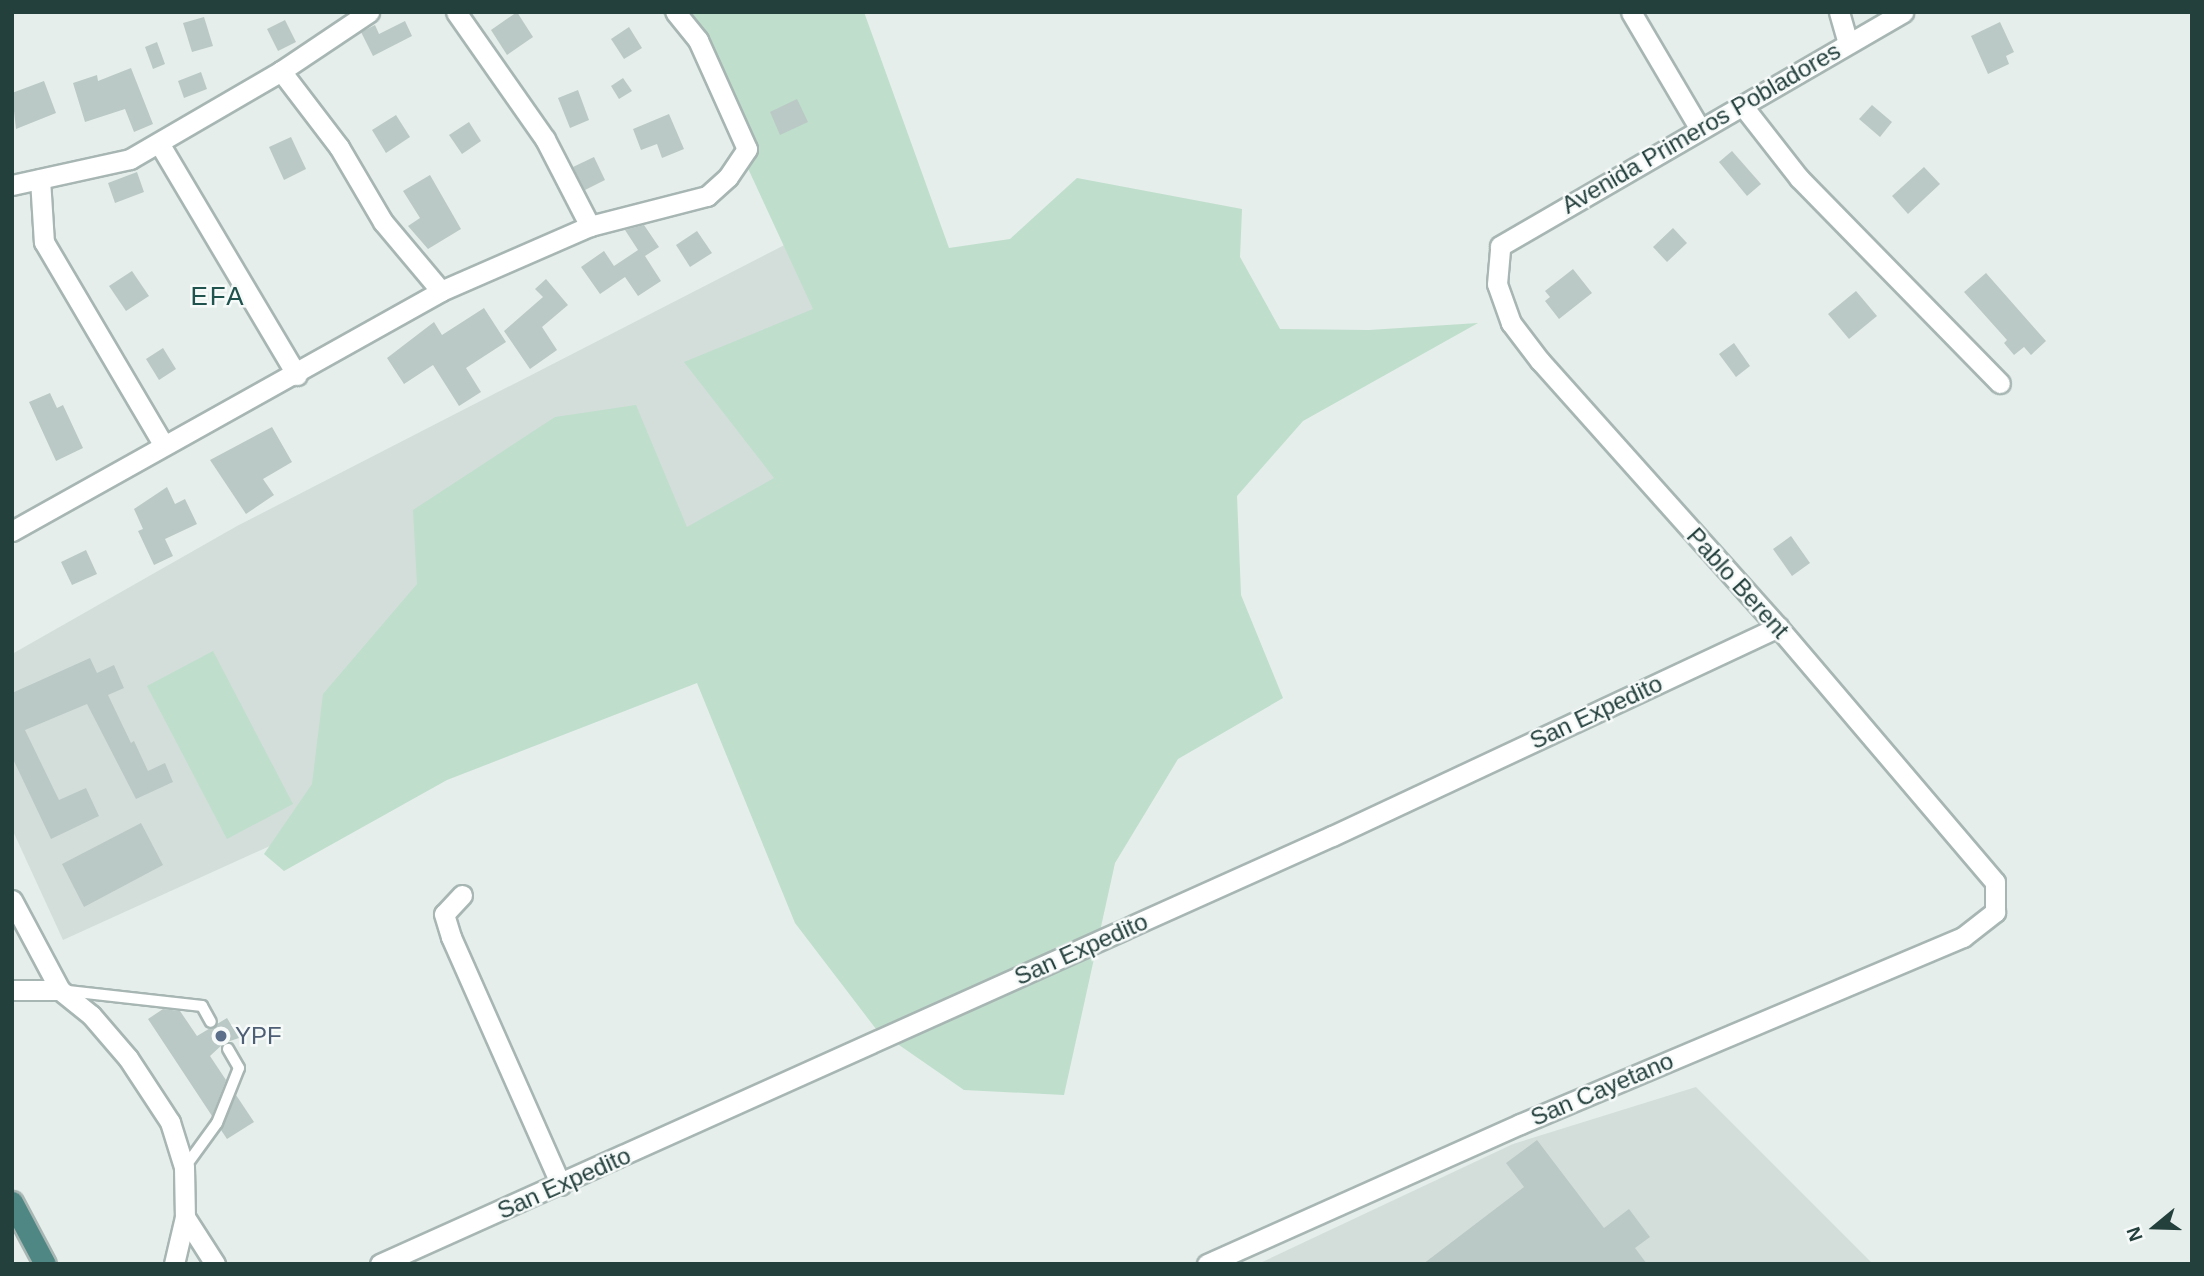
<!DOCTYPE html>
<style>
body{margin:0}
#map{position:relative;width:2204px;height:1276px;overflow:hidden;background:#e5eeeb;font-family:Arial,sans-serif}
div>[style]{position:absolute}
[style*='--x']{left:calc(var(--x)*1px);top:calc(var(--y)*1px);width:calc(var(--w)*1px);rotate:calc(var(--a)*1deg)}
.built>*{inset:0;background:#d3dedb}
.green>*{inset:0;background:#bfdecc}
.building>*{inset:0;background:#bac9c5}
.roads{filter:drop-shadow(2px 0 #a7b6b3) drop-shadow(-2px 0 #a7b6b3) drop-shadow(0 2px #a7b6b3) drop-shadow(0 -2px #a7b6b3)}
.service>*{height:10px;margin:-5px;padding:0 5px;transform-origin:5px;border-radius:5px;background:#fff}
.minor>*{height:19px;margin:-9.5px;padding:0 9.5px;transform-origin:9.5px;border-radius:9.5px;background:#fff}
.trunk>*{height:21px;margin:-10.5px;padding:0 10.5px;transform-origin:10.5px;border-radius:10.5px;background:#4e8783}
.dots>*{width:19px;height:19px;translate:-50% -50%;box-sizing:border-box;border:4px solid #f6faf9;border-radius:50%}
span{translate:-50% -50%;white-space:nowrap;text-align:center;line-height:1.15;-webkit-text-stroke:5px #f6faf9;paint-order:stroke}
.street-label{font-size:24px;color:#24403d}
.service-label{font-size:24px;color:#4e5e75}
.left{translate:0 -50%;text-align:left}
.neighbourhood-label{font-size:26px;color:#20524e;letter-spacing:2px}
.frame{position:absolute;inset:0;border:14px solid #24403d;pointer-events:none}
.north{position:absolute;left:2120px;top:1192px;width:70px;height:70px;-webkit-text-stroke:5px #f6faf9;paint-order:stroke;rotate:251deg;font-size:19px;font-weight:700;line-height:28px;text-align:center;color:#24403d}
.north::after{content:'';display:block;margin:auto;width:24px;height:32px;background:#24403d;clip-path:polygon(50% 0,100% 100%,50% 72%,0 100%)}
</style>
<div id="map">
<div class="built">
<i style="clip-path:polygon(800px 237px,937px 543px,63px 940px,12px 829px,12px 654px,237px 526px)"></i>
<i style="clip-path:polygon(1696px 1087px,1873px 1264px,1258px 1264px,1513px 1144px)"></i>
</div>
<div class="green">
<i style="clip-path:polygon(661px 12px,864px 12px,949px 248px,1010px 239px,1077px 178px,1242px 209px,1240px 257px,1280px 329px,1369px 330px,1478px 323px,1303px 421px,1237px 496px,1241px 595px,1283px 698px,1178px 759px,1115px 863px,1064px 1095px,964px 1090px,876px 1029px,795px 923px,697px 683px,447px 780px,284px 871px,264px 854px,312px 784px,323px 694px,417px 584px,413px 510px,555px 417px,636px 405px,687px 527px,774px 478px,684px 362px,813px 309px,690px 43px)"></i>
<i style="clip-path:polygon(213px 651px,293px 804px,227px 839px,147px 686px)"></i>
</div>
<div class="building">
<i style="clip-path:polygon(517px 12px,533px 37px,507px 55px,491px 30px)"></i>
<i style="clip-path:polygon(204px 17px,213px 46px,192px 52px,183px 23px)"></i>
<i style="clip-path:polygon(285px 20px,296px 42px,278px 51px,267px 29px)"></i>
<i style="clip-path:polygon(405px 21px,412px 36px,373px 56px,361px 32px,375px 25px,379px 34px)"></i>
<i style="clip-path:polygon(2000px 22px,2014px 52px,2006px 56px,2009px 64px,1988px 74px,1971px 36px)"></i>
<i style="clip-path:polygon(629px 27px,642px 48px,624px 59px,611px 39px)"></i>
<i style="clip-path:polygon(157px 42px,165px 64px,153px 69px,145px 47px)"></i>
<i style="clip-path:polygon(131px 68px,153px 124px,134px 132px,125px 109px,85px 122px,73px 83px,97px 75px,98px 81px)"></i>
<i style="clip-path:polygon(201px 72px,207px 89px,184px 98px,178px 81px)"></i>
<i style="clip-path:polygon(623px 78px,632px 91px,619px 99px,611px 86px)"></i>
<i style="clip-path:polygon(44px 81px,56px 113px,16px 129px,12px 93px)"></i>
<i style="clip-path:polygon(578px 90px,589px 120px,570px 128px,558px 98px)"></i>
<i style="clip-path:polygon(797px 99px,808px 122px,780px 135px,770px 112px)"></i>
<i style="clip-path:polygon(1872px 105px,1892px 122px,1880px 137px,1859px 119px)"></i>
<i style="clip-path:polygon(669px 114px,684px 149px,662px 158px,657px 144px,641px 150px,633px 129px)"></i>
<i style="clip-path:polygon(396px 115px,410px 137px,386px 153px,372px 130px)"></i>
<i style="clip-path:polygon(469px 122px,481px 141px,462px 154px,449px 135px)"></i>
<i style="clip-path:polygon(291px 137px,306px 169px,284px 180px,269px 147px)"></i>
<i style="clip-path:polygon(1732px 151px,1761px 184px,1747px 196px,1719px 162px)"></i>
<i style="clip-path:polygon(594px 157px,605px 180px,585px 190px,573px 167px)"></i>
<i style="clip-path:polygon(1924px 167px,1940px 184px,1908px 214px,1892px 196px)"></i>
<i style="clip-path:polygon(137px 172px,144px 192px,115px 203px,108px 183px)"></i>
<i style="clip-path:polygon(430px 175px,461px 229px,428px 249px,408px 226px,420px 218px,403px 191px)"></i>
<i style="clip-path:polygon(644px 225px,659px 247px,645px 256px,661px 281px,638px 296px,625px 277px,600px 294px,581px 267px,604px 251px,614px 266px,638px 250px,625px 230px)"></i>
<i style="clip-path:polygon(1673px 228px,1687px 243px,1667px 262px,1653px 247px)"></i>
<i style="clip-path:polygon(697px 231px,712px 253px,690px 267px,676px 245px)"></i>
<i style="clip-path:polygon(1573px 269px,1592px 293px,1559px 319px,1545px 301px,1550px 297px,1545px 291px)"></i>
<i style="clip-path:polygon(132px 271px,149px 296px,126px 311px,109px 286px)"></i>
<i style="clip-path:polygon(1986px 273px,2046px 341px,2031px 355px,2024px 347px,2014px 355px,2004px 343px,2007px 340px,1964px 292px)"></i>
<i style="clip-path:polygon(546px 279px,568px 305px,542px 327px,557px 350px,530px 369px,504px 331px,543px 297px,535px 289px)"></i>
<i style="clip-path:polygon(1856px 291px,1877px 316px,1849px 339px,1828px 314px)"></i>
<i style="clip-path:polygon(484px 308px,506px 342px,466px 368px,481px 392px,459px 406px,433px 365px,404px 384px,387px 358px,434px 322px,442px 335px)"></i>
<i style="clip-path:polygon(1734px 343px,1750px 366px,1736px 377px,1719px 354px)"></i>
<i style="clip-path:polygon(163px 348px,176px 369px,159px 380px,146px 359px)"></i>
<i style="clip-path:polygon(50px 393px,57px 408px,63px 405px,83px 448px,56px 461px,29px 402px)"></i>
<i style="clip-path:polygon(272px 427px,292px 462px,263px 479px,274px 495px,246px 514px,210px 460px)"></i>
<i style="clip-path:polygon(167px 487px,175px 504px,185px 499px,197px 524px,165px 539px,173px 556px,154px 565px,138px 531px,143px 529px,134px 509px)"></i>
<i style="clip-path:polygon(1791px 536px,1810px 563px,1792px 576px,1773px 549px)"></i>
<i style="clip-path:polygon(86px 550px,97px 574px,72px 585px,61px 562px)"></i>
<i style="clip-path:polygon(90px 658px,97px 673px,114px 665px,124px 688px,108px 695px,131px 743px,134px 741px,148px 771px,165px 763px,173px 782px,136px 799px,87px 704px,25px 730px,59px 800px,86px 788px,99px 816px,51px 839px,12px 757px,12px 693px)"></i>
<i style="clip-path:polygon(141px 823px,163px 865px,84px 907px,62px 864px)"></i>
<i style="clip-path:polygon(163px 1009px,180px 1011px,197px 1036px,227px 1018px,239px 1038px,224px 1043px,210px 1056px,226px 1080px,212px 1116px,148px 1019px)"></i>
<i style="clip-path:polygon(236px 1095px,254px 1122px,227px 1139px,221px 1130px)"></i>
<i style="clip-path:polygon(1537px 1140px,1604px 1228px,1629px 1209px,1650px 1237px,1635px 1248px,1647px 1264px,1423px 1264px,1524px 1187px,1506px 1163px)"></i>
</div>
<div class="roads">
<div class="service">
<i style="--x:68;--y:991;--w:135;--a:6.4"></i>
<i style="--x:202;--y:1006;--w:18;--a:61"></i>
<i style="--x:185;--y:1167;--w:54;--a:-54"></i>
<i style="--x:217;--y:1123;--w:59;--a:-68.2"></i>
<i style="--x:239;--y:1068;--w:22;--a:-120"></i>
</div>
<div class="minor">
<i style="--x:456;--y:12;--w:155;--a:55"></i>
<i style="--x:545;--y:139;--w:98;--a:62.7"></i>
<i style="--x:1631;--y:12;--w:136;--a:59.5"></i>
<i style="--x:1839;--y:12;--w:32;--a:74"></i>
<i style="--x:281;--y:71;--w:96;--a:52.7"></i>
<i style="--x:339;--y:147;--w:87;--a:59.6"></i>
<i style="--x:383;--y:222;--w:90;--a:50"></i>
<i style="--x:1742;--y:105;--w:93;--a:52"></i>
<i style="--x:1799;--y:178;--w:287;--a:45.6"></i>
<i style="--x:159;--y:143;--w:270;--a:59.3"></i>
<i style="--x:40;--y:179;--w:63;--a:86.4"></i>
<i style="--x:44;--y:242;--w:234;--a:59.5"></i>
<i style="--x:12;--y:185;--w:121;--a:-12.4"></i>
<i style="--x:130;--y:159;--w:175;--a:-30.2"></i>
<i style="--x:281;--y:71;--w:106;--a:-33.8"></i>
<i style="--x:12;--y:531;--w:492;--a:-29.2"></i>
<i style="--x:441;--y:291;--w:163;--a:-23.6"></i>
<i style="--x:590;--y:226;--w:121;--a:-14.4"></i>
<i style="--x:707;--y:196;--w:28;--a:-42"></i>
<i style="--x:728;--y:177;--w:34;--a:-56"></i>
<i style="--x:747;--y:149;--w:120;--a:-114.2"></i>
<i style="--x:698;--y:40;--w:36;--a:-129"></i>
<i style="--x:462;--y:895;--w:26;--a:133"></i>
<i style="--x:444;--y:914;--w:24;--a:73"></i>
<i style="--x:451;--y:937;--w:271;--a:66.1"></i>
<i style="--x:12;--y:900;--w:102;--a:61.9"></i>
<i style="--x:12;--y:990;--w:48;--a:0"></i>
<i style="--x:60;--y:990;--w:40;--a:39"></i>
<i style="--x:91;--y:1015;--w:57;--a:49.3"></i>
<i style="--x:128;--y:1058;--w:77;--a:56.7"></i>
<i style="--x:170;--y:1122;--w:47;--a:72.7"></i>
<i style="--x:184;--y:1167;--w:50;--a:88.9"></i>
<i style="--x:185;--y:1217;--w:48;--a:103.2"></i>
<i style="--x:185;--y:1217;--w:56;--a:57.4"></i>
<i style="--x:380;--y:1264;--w:1044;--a:-24.21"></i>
<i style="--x:1332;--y:836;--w:493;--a:-25.1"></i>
<i style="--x:1207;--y:1264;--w:343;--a:-24.1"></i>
<i style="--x:1520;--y:1124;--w:481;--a:-22.9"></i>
<i style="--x:1963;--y:937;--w:41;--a:-38"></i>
<i style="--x:1995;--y:912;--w:30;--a:-90"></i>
<i style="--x:1995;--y:882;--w:335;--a:-130.4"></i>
<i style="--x:1778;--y:627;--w:357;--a:-131.8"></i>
<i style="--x:1540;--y:361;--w:48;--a:-127.3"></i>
<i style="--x:1511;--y:323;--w:41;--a:-109.7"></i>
<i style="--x:1497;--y:284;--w:38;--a:-85"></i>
<i style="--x:1500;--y:246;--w:466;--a:-30.1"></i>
</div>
<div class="trunk">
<i style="--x:12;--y:1202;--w:70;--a:62"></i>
</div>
</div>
<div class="dots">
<i style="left:221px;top:1036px;background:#5c6f8a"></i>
</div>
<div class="street-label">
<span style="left:1701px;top:128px;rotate:-30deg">Avenida Primeros Pobladores</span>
<span style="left:1738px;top:583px;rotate:48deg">Pablo Berent</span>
<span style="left:1596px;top:712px;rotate:-25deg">San Expedito</span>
<span style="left:1081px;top:949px;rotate:-24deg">San Expedito</span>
<span style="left:1602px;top:1089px;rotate:-23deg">San Cayetano</span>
<span style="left:564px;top:1183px;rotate:-24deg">San Expedito</span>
</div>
<div class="service-label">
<span class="left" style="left:235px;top:1036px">YPF</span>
</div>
<div class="neighbourhood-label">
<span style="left:218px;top:297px">EFA</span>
</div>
<div class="frame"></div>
<div class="north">N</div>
</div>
